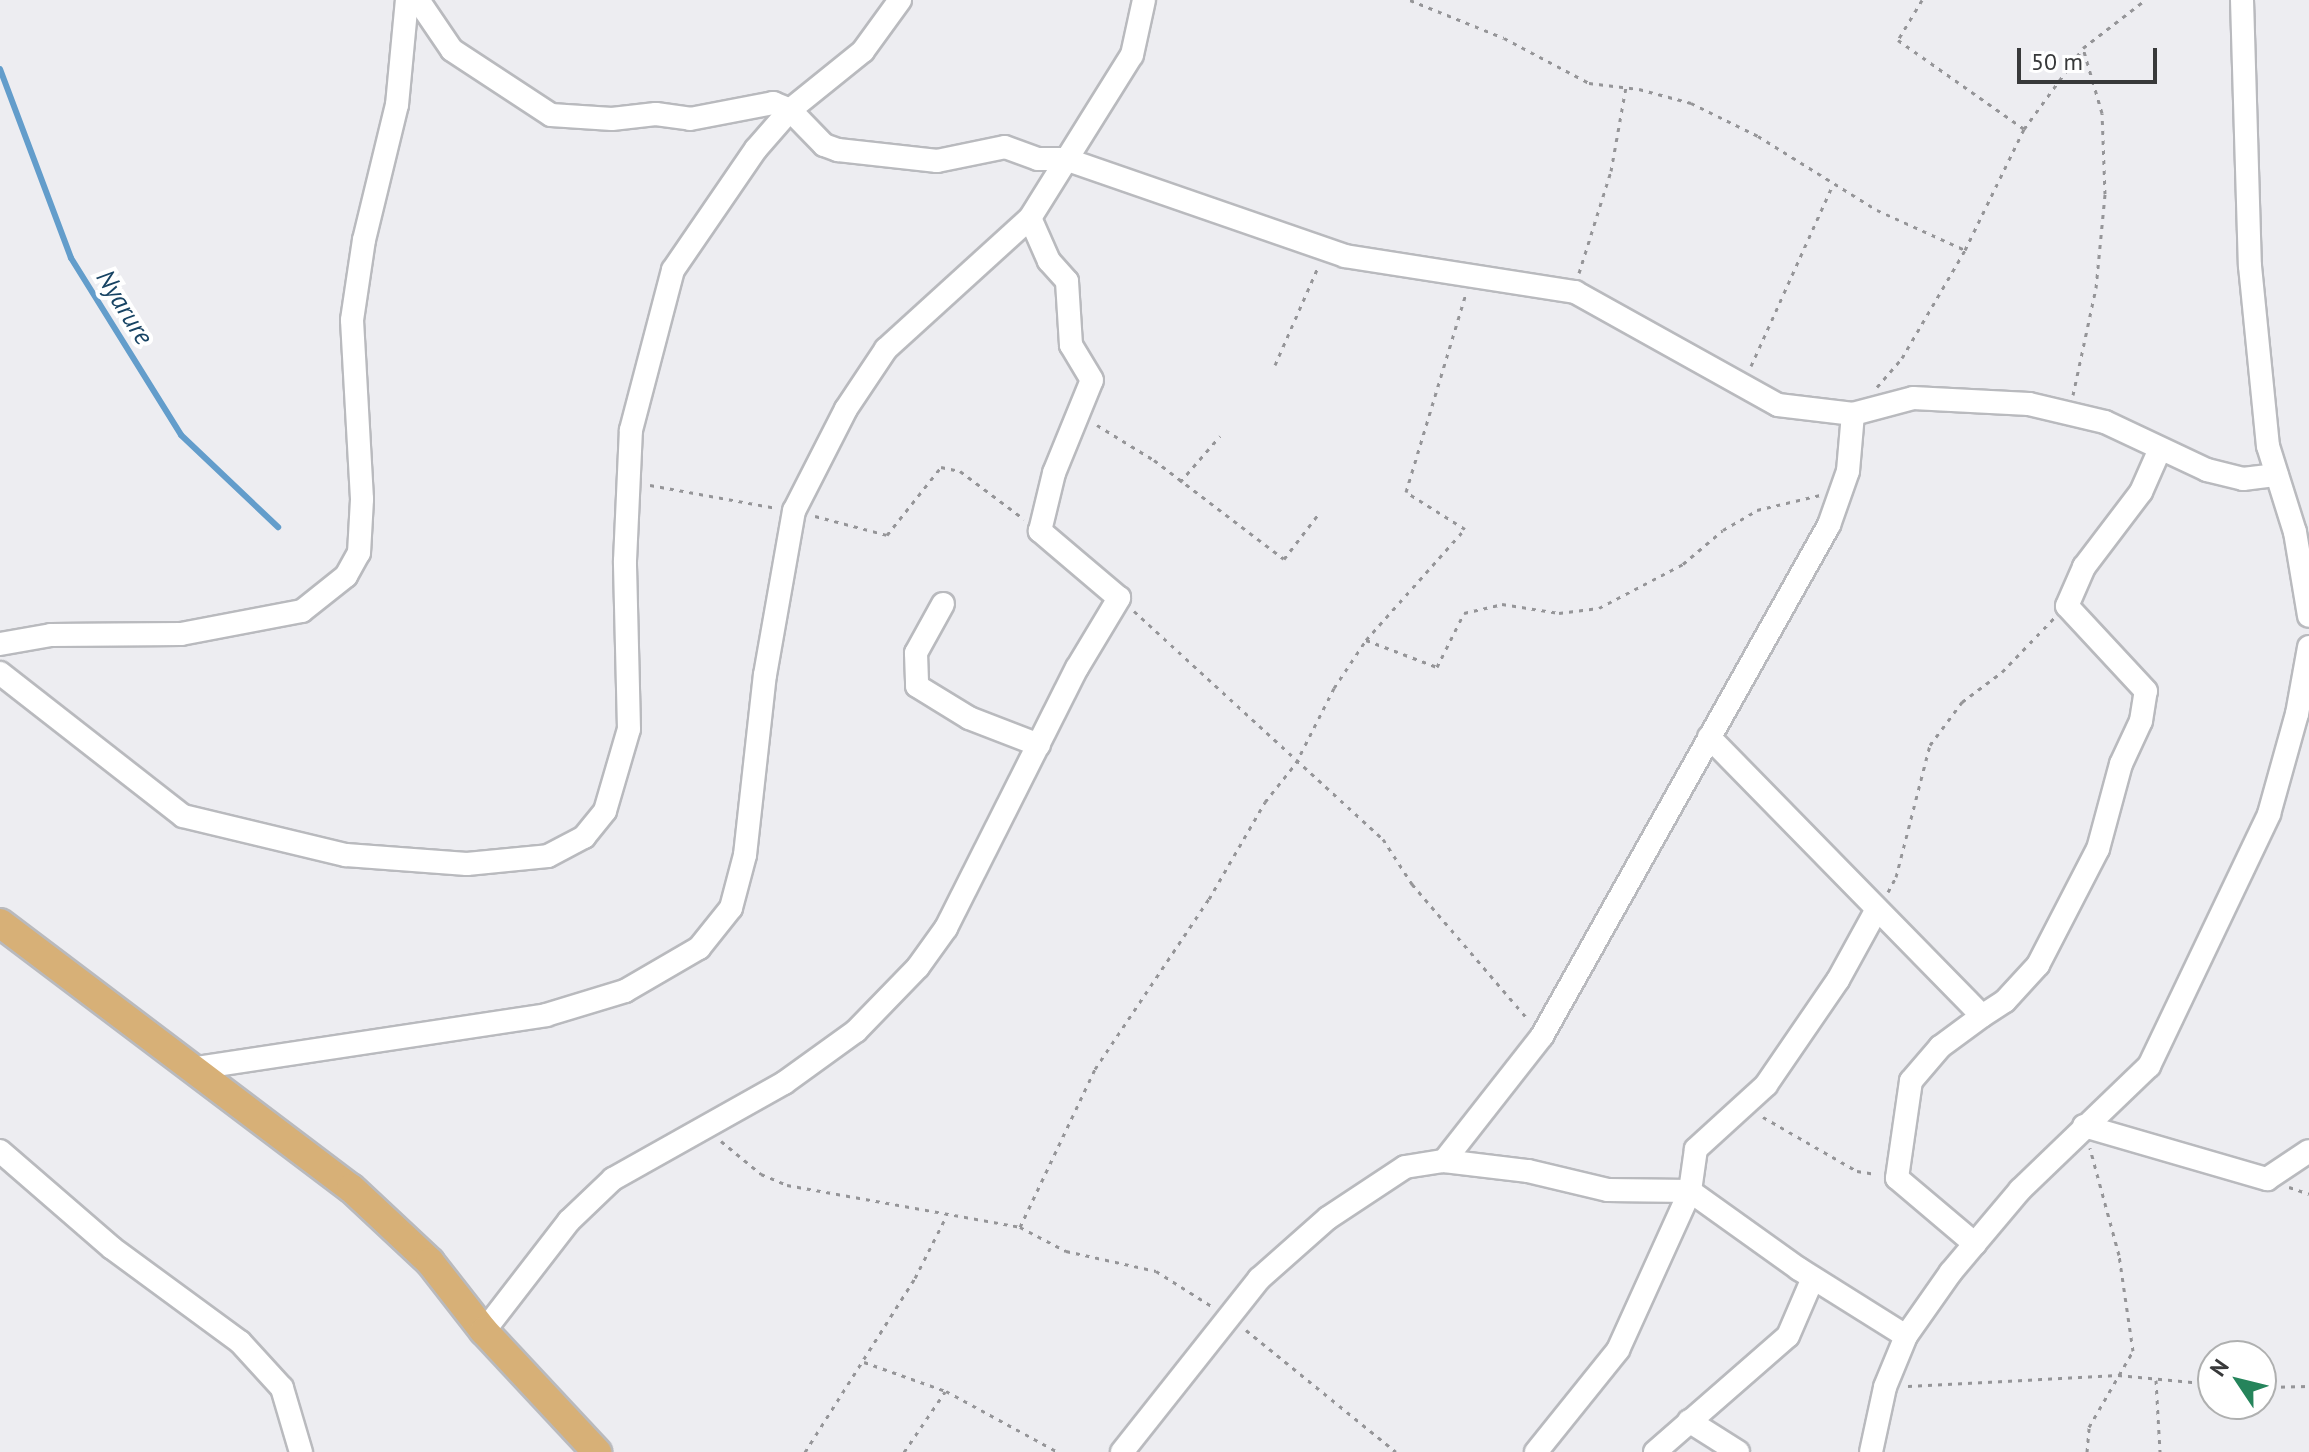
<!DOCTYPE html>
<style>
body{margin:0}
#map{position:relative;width:2309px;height:1452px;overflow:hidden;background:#ededf1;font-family:"PT Sans",sans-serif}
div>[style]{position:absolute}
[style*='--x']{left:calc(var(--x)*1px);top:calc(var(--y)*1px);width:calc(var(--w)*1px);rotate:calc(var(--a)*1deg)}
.stream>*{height:6px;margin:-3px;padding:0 3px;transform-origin:3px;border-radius:3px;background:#639dcb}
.path>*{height:3px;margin-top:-1.5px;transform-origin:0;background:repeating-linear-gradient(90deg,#959598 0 4px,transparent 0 10px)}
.roads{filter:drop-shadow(2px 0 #b9babe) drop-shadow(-2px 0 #b9babe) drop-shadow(0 2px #b9babe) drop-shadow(0 -2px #b9babe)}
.minor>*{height:22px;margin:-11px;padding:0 11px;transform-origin:11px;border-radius:11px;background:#fff}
.major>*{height:28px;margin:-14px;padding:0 14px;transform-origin:14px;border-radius:14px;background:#d7b077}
span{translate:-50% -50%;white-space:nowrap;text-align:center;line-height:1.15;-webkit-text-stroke:8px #fff;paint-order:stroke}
.water-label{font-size:26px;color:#174363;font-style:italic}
.north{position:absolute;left:2197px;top:1340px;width:80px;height:80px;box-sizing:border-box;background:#fff;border:2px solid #afb0b0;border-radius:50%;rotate:305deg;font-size:22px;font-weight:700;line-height:32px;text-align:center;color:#38393a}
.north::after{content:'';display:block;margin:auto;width:28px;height:36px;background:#25845b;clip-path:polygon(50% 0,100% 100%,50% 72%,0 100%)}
.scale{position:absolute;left:2017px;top:48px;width:140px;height:36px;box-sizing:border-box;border:4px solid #38393a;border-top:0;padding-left:10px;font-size:24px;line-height:28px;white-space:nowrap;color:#38393a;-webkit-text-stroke:6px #fff;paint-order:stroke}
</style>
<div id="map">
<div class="stream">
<i style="--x:0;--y:69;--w:202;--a:69.4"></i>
<i style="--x:71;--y:258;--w:208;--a:58.1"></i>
<i style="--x:181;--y:435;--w:134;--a:43.5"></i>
</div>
<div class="path">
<i style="--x:1410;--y:0;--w:101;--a:22"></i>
<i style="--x:1504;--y:38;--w:96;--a:27.9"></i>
<i style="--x:1589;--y:83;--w:50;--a:6.8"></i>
<i style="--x:1639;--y:89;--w:54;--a:15.1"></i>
<i style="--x:1691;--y:103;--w:75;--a:26.2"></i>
<i style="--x:1758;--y:136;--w:140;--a:31.9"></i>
<i style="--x:1877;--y:210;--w:97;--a:24.4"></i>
<i style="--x:1922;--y:0;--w:47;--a:121"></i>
<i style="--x:1898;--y:40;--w:154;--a:35.2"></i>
<i style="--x:1579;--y:273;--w:107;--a:-72.6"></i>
<i style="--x:1611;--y:171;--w:85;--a:-79.9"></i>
<i style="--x:1275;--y:365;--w:107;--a:-66.3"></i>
<i style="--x:1751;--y:366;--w:196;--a:-65.7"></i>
<i style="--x:1877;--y:387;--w:38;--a:-49"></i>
<i style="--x:1902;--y:358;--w:125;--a:-59.7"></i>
<i style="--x:1965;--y:250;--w:135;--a:-64"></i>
<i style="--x:2024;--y:129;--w:100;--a:-53.9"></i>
<i style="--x:2083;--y:48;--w:78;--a:-37.7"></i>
<i style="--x:2073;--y:395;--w:109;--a:-77.9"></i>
<i style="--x:2096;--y:288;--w:94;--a:-84.5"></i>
<i style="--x:2105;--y:194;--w:81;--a:-92.1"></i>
<i style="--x:2102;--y:113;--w:68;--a:-106.3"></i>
<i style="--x:1097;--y:425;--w:67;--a:31.6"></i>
<i style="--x:1154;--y:460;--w:163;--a:37.3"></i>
<i style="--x:1284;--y:559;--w:59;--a:-52.5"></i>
<i style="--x:1180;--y:482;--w:61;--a:-49"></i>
<i style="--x:650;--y:485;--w:128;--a:10.3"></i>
<i style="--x:815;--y:516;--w:74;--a:14.8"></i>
<i style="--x:887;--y:535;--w:87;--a:-51.5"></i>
<i style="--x:941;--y:467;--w:19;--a:12"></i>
<i style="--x:960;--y:471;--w:80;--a:36.9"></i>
<i style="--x:1134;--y:611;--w:338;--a:42.5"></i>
<i style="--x:1383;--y:839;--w:54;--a:57.2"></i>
<i style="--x:1412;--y:884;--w:177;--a:49.4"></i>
<i style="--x:1366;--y:640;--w:76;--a:20.8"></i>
<i style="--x:1437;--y:667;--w:60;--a:-63.4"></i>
<i style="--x:1464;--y:613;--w:39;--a:-13"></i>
<i style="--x:1502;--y:604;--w:58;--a:9"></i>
<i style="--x:1559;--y:613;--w:40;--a:-7.1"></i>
<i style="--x:1599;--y:608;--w:95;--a:-27.6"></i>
<i style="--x:1683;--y:564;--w:52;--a:-40.4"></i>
<i style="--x:1723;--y:530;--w:39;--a:-30"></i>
<i style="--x:1757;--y:510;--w:65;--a:-13.4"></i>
<i style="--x:1888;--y:892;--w:17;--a:-62"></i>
<i style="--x:1896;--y:877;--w:136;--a:-75.6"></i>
<i style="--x:1930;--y:745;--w:54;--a:-53.3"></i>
<i style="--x:1962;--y:702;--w:50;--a:-36.9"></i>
<i style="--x:2002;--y:672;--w:75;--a:-46.1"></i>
<i style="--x:1763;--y:1117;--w:108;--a:29.9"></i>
<i style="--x:1857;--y:1171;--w:19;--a:9"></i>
<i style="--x:721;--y:1141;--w:52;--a:39.5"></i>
<i style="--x:761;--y:1174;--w:28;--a:23"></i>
<i style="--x:787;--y:1185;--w:237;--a:10.2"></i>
<i style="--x:1020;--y:1227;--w:52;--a:27.6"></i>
<i style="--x:1066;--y:1251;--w:92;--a:12.5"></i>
<i style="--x:1156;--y:1271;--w:67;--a:32.3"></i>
<i style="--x:2289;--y:1187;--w:21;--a:19"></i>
<i style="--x:1020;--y:1227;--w:175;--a:-64.6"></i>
<i style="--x:1095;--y:1069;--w:205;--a:-56.2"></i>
<i style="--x:1209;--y:899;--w:112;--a:-60"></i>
<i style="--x:1265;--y:802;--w:50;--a:-51.5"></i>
<i style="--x:1296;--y:763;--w:84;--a:-63.1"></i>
<i style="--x:1334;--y:688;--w:58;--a:-56.3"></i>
<i style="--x:1366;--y:640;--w:149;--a:-48.3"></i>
<i style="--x:1465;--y:529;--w:70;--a:-147.9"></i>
<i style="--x:1406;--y:492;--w:208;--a:-73.2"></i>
<i style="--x:1246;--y:1330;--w:193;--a:39.1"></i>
<i style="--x:864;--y:1362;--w:87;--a:19.5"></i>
<i style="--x:946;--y:1391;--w:128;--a:28.6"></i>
<i style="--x:2156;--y:1380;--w:72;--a:86.8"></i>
<i style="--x:1908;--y:1386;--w:210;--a:-3"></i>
<i style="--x:2118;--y:1375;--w:95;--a:5.4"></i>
<i style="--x:2261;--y:1387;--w:48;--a:-1.2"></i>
<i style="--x:805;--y:1452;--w:206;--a:-57.7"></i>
<i style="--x:915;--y:1278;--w:71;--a:-63.1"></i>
<i style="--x:904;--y:1452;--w:73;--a:-55.7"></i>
<i style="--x:2087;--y:1452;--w:25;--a:-85"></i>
<i style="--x:2089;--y:1427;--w:88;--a:-59.9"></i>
<i style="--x:2133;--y:1351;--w:97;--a:-98.3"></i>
<i style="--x:2119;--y:1255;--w:111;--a:-105.2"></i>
</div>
<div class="roads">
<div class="minor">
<i style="--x:418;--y:0;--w:60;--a:55.8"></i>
<i style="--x:452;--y:50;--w:118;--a:33.3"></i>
<i style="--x:551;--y:115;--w:61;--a:3.8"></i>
<i style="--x:612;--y:119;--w:44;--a:-6.5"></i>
<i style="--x:656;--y:114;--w:34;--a:8"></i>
<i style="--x:690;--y:119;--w:85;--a:-10.9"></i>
<i style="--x:773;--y:103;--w:18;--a:22"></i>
<i style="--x:790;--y:110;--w:49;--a:45.8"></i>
<i style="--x:824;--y:145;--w:15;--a:20"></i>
<i style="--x:838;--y:150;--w:100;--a:6.3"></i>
<i style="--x:937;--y:161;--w:69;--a:-11.6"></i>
<i style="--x:1005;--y:147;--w:35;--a:20"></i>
<i style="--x:1038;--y:159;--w:27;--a:0"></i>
<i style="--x:1065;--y:159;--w:296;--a:19.1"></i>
<i style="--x:1345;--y:256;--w:233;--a:8.9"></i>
<i style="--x:1575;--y:292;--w:232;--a:29.1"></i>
<i style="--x:1778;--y:405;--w:76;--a:6.8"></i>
<i style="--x:1853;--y:414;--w:62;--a:-14.9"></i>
<i style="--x:1913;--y:398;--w:116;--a:3"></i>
<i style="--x:2029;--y:404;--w:78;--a:13.3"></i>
<i style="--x:2105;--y:422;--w:113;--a:25.2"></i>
<i style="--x:2207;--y:470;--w:37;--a:14"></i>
<i style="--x:2243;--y:479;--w:34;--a:-7"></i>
<i style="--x:2242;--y:0;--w:266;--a:88.3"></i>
<i style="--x:2250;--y:266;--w:181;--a:84.3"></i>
<i style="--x:2268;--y:446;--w:90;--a:72.6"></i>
<i style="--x:2295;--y:532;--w:85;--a:80.5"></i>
<i style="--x:943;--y:604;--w:56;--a:118.9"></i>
<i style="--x:916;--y:653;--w:33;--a:88"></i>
<i style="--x:917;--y:686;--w:61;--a:31.6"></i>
<i style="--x:969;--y:718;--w:75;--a:21.1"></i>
<i style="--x:0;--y:644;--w:52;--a:-10"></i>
<i style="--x:51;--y:635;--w:130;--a:-0.4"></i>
<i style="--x:181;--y:634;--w:123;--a:-10.8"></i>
<i style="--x:302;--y:611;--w:56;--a:-38.5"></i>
<i style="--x:346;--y:576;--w:26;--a:-61"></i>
<i style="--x:359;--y:553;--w:54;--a:-86.8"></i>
<i style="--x:362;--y:499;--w:179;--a:-93.2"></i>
<i style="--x:352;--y:320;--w:81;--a:-81.5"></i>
<i style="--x:364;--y:240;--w:139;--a:-76.3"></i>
<i style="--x:397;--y:105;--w:105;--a:-84.6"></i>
<i style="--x:0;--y:673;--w:232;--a:38"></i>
<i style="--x:183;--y:816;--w:168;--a:13.5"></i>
<i style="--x:346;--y:855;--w:121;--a:4.3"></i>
<i style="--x:467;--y:864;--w:81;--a:-5.6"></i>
<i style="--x:548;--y:856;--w:41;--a:-27.8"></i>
<i style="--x:584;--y:837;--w:33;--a:-51"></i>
<i style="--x:605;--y:811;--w:85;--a:-73.7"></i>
<i style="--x:629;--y:729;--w:168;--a:-91.4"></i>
<i style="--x:625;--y:561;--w:131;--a:-87.4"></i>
<i style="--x:631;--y:430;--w:165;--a:-75.3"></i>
<i style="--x:673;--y:270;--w:147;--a:-55.6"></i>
<i style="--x:756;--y:149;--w:52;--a:-48.9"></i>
<i style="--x:790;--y:110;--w:94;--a:-38.9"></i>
<i style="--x:863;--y:51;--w:63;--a:-54"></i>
<i style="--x:1709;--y:737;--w:390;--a:45.6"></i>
<i style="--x:1982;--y:1016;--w:27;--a:-33"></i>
<i style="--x:2005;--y:1001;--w:49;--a:-47.5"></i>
<i style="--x:2038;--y:965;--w:131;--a:-62.7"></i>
<i style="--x:2098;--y:849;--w:88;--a:-74.9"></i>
<i style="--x:2121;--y:764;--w:47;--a:-65.1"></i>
<i style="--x:2141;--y:721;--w:30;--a:-81"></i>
<i style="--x:2146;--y:691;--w:116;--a:-132.9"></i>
<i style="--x:2067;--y:606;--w:43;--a:-66.4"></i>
<i style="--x:2084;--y:567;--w:94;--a:-52.8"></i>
<i style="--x:2141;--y:492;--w:47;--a:-66.2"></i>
<i style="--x:190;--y:1069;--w:360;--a:-8.6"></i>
<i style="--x:546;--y:1015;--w:83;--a:-16.9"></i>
<i style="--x:625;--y:991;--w:86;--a:-30.2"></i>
<i style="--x:699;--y:948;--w:51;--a:-51.3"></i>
<i style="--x:731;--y:908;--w:55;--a:-75.2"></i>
<i style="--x:745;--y:855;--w:181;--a:-83.7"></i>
<i style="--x:765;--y:675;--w:167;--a:-80"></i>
<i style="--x:794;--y:511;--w:114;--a:-63"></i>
<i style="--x:846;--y:409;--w:72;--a:-56.3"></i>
<i style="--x:886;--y:349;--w:195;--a:-42.3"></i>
<i style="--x:2084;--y:1126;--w:191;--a:16.2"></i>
<i style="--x:2267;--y:1179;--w:50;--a:-33.7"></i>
<i style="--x:0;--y:1151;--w:148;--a:40.9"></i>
<i style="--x:112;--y:1248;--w:159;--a:36.3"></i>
<i style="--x:240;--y:1342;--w:62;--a:47.6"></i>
<i style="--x:282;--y:1388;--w:67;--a:73.5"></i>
<i style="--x:1444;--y:1161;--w:85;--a:6.8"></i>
<i style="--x:1528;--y:1171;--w:82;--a:13.4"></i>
<i style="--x:1608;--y:1190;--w:82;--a:0.7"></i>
<i style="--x:1690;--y:1191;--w:134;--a:35.6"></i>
<i style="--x:1799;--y:1269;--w:126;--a:32.1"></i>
<i style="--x:1975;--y:1244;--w:102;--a:-139.8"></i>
<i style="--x:1897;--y:1178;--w:98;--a:-81.8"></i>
<i style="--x:1911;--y:1081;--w:45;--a:-49.5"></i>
<i style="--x:1940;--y:1047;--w:52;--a:-36.4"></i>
<i style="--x:484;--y:1331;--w:139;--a:-52.3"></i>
<i style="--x:569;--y:1221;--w:61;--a:-43.7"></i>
<i style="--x:613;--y:1179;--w:196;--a:-29.3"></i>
<i style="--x:784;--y:1083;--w:89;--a:-35.8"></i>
<i style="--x:856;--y:1031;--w:89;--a:-45.9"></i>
<i style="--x:918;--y:967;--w:48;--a:-54.3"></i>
<i style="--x:946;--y:928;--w:291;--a:-63.3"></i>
<i style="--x:1077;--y:668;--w:82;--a:-59"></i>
<i style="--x:1119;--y:598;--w:104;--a:-139.7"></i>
<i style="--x:1040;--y:531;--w:60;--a:-76.4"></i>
<i style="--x:1054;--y:473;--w:100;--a:-67.8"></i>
<i style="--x:1092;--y:380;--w:41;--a:-121"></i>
<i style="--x:1071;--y:345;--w:64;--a:-93.6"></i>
<i style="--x:1067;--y:281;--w:27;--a:-132"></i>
<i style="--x:1049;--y:261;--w:47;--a:-113.8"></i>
<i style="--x:1030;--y:218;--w:192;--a:-58"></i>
<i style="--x:1132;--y:55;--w:56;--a:-77.7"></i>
<i style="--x:1689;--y:1421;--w:58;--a:32.3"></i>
<i style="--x:1122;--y:1452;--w:221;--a:-51.6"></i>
<i style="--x:1259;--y:1279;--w:92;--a:-41.5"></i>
<i style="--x:1328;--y:1218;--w:92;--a:-33.5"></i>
<i style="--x:1405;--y:1167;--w:39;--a:-9"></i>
<i style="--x:1444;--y:1161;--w:159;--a:-51.9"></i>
<i style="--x:1542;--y:1036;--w:586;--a:-60.68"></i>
<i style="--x:1829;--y:525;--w:57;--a:-70.6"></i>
<i style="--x:1848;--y:471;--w:57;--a:-85"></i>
<i style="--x:1536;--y:1452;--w:131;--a:-51.2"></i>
<i style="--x:1618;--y:1350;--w:175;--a:-65.6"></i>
<i style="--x:1690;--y:1191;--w:42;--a:-81.9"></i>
<i style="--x:1696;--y:1149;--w:95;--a:-42.4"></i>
<i style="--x:1766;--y:1085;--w:127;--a:-55.6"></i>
<i style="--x:1838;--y:980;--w:81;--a:-61.2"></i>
<i style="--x:1655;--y:1452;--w:176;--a:-41.1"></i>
<i style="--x:1788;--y:1336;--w:63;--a:-66.7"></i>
<i style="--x:1871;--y:1452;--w:66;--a:-77.8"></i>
<i style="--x:1885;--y:1387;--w:55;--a:-67.6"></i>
<i style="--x:1906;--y:1336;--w:78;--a:-54.9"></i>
<i style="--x:1951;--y:1272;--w:107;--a:-49.9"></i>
<i style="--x:2020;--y:1190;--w:179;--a:-43.9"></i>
<i style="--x:2149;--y:1066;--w:279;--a:-64.5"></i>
<i style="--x:2269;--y:814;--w:104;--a:-74.4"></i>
<i style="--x:2297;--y:714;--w:68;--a:-79.8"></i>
</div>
<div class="major">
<i style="--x:0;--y:923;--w:440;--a:37.1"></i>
<i style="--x:351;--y:1188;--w:108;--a:43.1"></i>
<i style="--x:430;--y:1262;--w:88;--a:52"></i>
<i style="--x:484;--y:1331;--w:166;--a:47"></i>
</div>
</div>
<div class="water-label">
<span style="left:125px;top:307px;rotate:58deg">Nyarure</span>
</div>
<div class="north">N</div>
<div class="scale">50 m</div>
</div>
